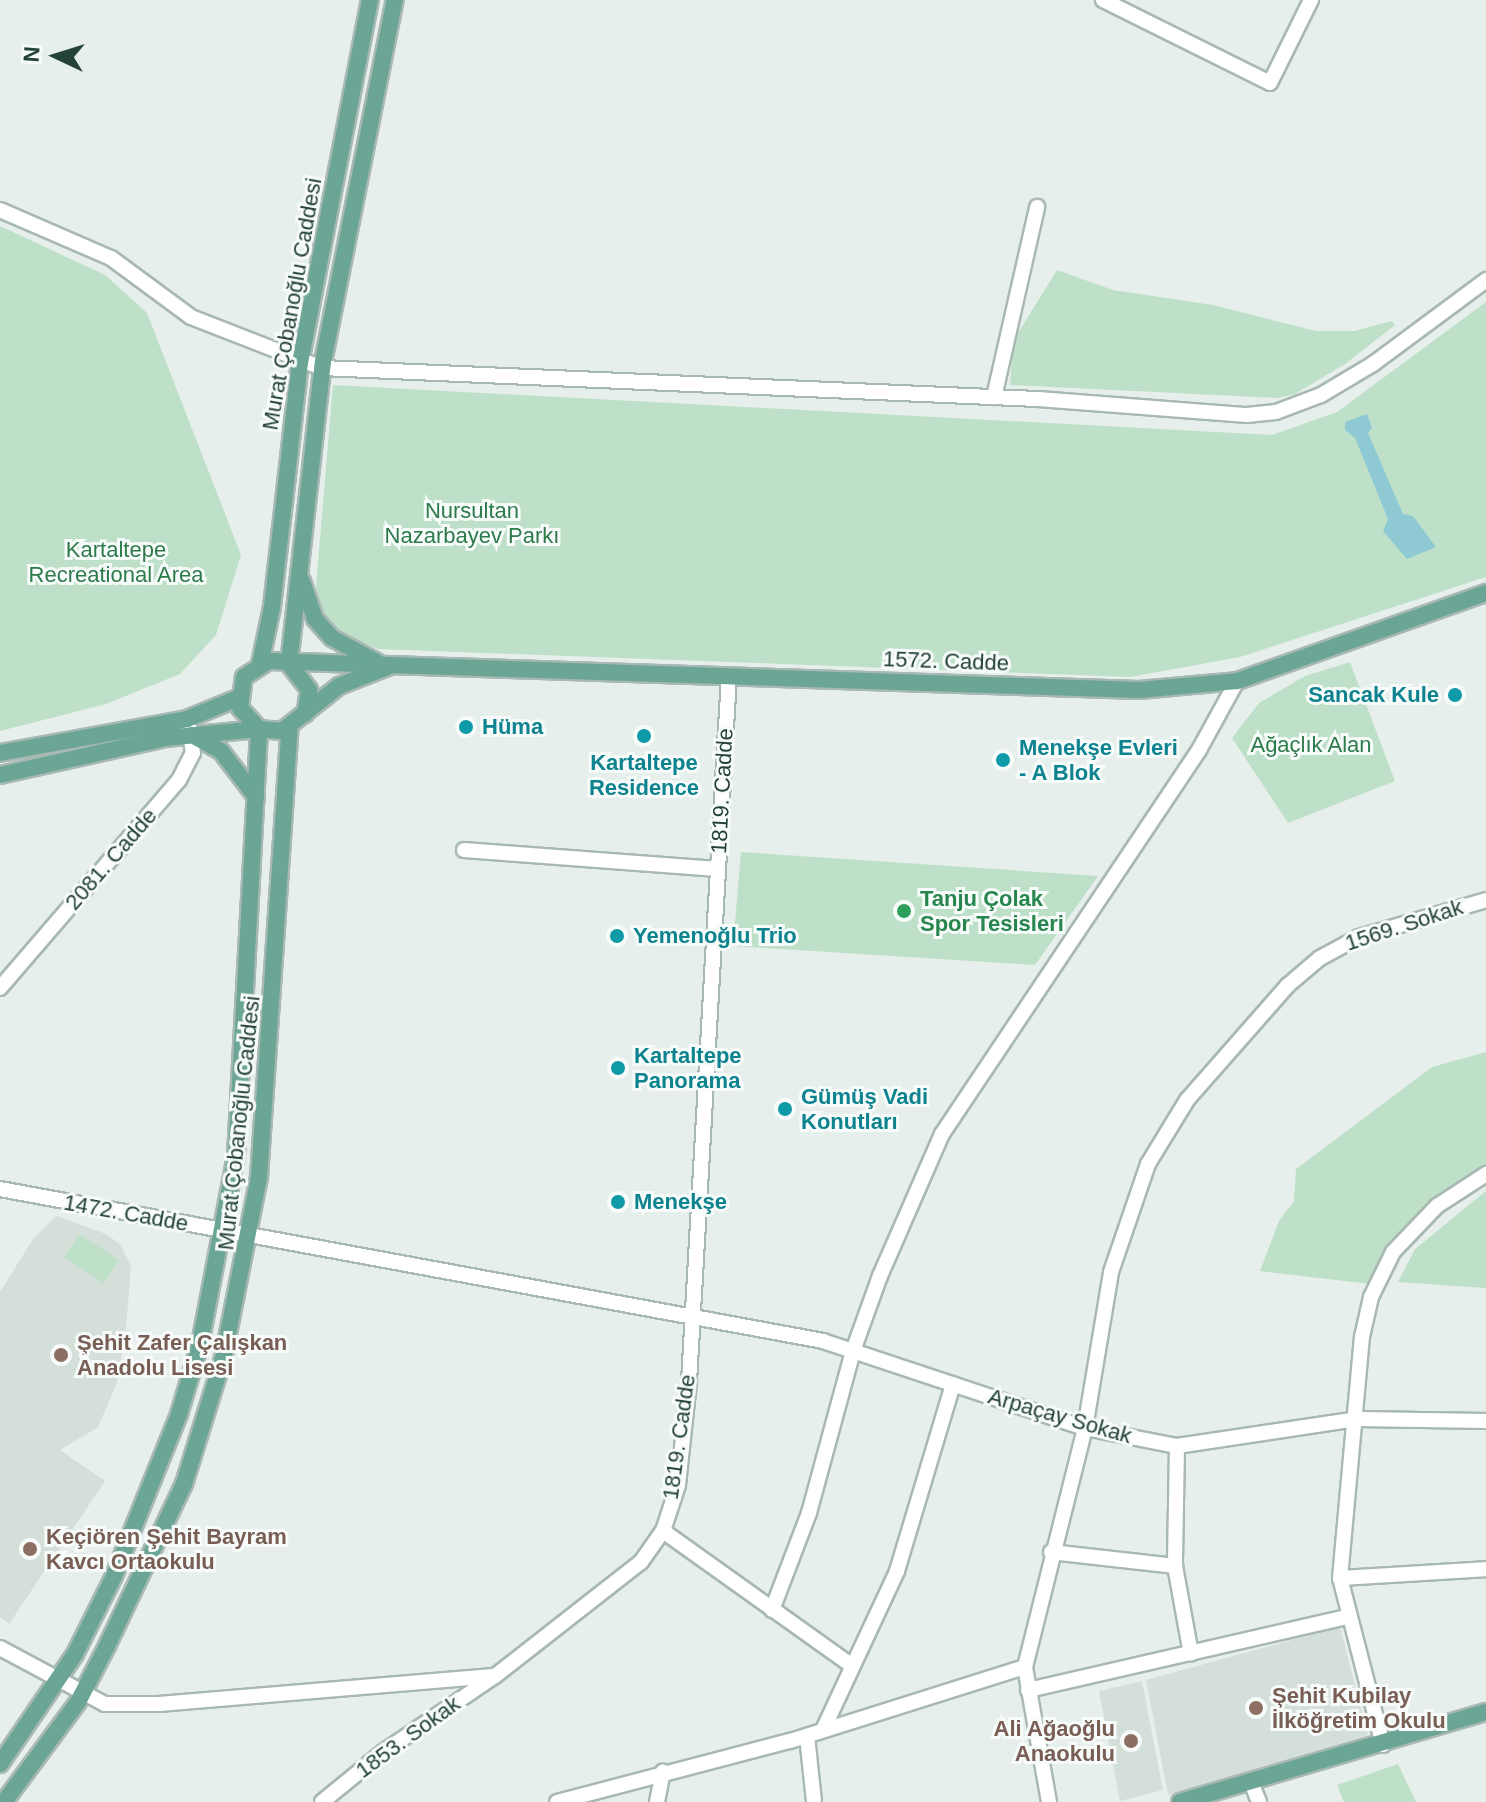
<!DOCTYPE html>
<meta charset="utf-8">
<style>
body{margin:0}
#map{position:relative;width:1486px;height:1802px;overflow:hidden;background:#e6efeb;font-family:Arial,sans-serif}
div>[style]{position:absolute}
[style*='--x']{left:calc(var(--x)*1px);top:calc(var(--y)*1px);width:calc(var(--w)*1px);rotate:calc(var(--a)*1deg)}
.built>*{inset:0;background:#d4dfda}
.green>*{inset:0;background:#bfe0c8}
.water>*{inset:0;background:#8ec9d4}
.roads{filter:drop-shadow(2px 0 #a8b8b2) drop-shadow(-2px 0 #a8b8b2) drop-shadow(0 2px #a8b8b2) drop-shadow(0 -2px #a8b8b2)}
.minor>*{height:14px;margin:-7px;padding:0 7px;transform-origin:7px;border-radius:7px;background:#fff}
.major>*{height:16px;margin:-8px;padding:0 8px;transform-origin:8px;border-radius:8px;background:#6aa596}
.dots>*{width:22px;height:22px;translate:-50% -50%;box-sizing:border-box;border:4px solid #f7fbf9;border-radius:50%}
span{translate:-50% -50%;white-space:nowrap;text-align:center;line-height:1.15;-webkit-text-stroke:6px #f7fbf9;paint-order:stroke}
.street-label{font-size:22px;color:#24423a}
.park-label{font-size:22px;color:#2d7a4b}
.culture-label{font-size:22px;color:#0d838f;font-weight:700}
.right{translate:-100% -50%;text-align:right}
.left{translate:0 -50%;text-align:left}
.leisure-label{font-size:22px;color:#27864d;font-weight:700}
.education-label{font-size:22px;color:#785e54;font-weight:700}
.north{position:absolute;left:16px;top:16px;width:80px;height:80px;-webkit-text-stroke:6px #f7fbf9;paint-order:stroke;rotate:274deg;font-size:22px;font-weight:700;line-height:32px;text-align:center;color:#24423a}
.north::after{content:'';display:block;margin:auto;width:28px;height:36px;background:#24423a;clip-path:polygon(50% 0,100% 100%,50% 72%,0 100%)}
</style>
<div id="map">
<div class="built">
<i style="clip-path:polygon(56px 1216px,106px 1234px,121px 1245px,131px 1267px,126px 1328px,117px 1383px,98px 1427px,60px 1450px,105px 1481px,9px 1624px,0 1617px,0 1292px,33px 1239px)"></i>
<i style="clip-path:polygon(1340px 1627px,1368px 1735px,1168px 1795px,1146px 1680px)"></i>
<i style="clip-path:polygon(1142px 1681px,1163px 1790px,1120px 1801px,1099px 1691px)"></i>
</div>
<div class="green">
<i style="clip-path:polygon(0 226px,105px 275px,147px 313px,241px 555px,216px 635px,180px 674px,106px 704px,0 731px)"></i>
<i style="clip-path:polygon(1057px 270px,1113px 290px,1213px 305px,1316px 331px,1354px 331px,1392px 321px,1395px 325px,1345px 364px,1295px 394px,1277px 398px,1010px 385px,1013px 341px)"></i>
<i style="clip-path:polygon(1486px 302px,1486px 577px,1240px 657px,1130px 677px,378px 649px,333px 631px,319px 609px,316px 586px,333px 385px,1272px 435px,1337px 412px)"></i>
<i style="clip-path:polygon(1350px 662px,1395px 781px,1288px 823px,1232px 738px,1259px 703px,1305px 676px)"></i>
<i style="clip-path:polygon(741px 852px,1098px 876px,1035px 965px,733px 946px)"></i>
<i style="clip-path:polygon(1486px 1052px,1486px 1165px,1434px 1197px,1400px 1231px,1370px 1284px,1260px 1271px,1279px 1221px,1294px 1201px,1296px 1169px,1432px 1067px)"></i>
<i style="clip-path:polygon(1486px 1191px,1486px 1288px,1398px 1282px,1415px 1249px)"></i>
<i style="clip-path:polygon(79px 1234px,119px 1260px,104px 1283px,64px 1257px)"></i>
<i style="clip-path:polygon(1398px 1764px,1416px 1802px,1344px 1802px,1337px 1785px)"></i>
</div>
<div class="water">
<i style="clip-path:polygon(1367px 414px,1372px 428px,1368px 433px,1403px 514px,1413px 516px,1436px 547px,1407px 559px,1383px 531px,1388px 519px,1355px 438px,1345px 430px,1345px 422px)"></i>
</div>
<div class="roads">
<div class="minor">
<i style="--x:1103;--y:0;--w:186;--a:26.4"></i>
<i style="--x:1270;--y:83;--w:93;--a:-63.7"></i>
<i style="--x:0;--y:210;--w:121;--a:23.4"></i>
<i style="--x:111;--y:258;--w:99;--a:36.4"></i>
<i style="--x:191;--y:317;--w:141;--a:21.3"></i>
<i style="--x:322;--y:368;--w:717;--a:2.48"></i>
<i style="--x:1038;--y:399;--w:210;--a:4.4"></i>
<i style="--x:1247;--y:415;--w:29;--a:-6"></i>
<i style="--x:1276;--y:412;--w:48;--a:-20.7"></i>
<i style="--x:1321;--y:395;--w:61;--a:-30.8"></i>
<i style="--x:1373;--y:364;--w:141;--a:-36.6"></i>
<i style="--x:994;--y:397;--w:195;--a:-77.2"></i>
<i style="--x:464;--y:850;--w:254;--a:4.3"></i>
<i style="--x:0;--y:988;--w:274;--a:-49.3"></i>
<i style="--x:179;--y:780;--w:30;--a:-63"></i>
<i style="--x:193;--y:753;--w:26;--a:-99"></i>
<i style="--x:0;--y:1189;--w:837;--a:10.46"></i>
<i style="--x:823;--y:1341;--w:276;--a:18.4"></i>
<i style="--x:1085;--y:1428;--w:94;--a:11.1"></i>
<i style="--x:1177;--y:1446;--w:183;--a:-8.5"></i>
<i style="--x:1358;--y:1419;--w:128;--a:0.9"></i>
<i style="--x:1177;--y:1446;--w:120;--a:91"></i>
<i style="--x:1175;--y:1566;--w:89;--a:79.7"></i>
<i style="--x:663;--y:1531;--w:231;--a:35.5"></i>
<i style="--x:1051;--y:1552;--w:125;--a:6.4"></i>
<i style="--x:1340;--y:1578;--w:146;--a:-3.5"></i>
<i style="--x:772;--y:1610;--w:104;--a:-69.1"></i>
<i style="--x:809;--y:1513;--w:168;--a:-74.8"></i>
<i style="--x:853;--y:1351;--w:80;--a:-70.2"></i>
<i style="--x:880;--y:1276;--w:155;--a:-66.4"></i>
<i style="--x:942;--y:1134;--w:462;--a:-56.2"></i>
<i style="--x:1199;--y:750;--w:79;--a:-61.2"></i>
<i style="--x:0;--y:1648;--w:119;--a:28.1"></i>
<i style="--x:105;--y:1704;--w:55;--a:0"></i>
<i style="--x:160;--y:1704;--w:336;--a:-4.8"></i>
<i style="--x:495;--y:1676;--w:185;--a:-38"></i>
<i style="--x:641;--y:1562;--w:38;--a:-55"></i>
<i style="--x:663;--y:1531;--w:48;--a:-71.9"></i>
<i style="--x:678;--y:1485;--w:104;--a:-83.9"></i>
<i style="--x:689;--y:1382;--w:707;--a:-86.76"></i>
<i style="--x:1028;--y:1690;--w:326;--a:-12.9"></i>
<i style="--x:823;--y:1730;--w:175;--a:-65"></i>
<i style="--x:897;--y:1571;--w:195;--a:-73.3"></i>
<i style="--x:807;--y:1736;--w:66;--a:83.9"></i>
<i style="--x:1383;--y:1745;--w:172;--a:-104.4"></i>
<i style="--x:1340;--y:1578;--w:242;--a:-84.8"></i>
<i style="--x:1362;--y:1337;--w:41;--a:-77.3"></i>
<i style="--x:1371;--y:1297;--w:50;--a:-63.9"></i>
<i style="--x:1393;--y:1252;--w:64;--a:-46.3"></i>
<i style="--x:1437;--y:1206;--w:59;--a:-33.1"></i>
<i style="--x:1251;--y:1782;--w:22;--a:68"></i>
<i style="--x:322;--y:1802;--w:79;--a:-39.3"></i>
<i style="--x:383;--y:1752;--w:132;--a:-34.2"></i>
<i style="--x:557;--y:1802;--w:241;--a:-14.7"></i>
<i style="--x:790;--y:1741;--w:246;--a:-17.5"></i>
<i style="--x:657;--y:1802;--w:31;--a:-79"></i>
<i style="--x:1049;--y:1802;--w:137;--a:-100.1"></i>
<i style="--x:1025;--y:1667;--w:246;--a:-75.9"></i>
<i style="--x:1085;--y:1428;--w:158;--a:-80.5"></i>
<i style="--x:1111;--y:1272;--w:114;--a:-71.1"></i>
<i style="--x:1148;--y:1164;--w:75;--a:-58.6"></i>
<i style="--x:1187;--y:1100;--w:152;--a:-48.7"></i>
<i style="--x:1287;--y:986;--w:43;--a:-40.3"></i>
<i style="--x:1320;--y:958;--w:44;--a:-28.3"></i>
<i style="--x:1359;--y:937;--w:132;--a:-16.2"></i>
</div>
<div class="major">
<i style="--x:302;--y:581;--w:40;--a:71.1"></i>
<i style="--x:315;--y:619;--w:25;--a:48"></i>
<i style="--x:332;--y:638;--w:51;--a:28.1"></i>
<i style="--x:260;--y:664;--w:58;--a:-78.1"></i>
<i style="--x:272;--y:607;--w:246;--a:-83.5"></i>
<i style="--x:300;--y:363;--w:370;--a:-79.1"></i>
<i style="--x:289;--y:664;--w:304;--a:-83.6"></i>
<i style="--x:323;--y:362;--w:369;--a:-78.8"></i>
<i style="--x:289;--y:664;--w:33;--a:52"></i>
<i style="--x:309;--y:690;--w:24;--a:99"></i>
<i style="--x:390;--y:666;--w:55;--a:158.6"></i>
<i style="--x:339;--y:686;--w:73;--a:141.7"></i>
<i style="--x:282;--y:731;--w:23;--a:-175"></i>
<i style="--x:259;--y:729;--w:28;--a:-132"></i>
<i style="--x:240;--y:708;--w:31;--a:-83"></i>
<i style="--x:244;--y:677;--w:30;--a:-33"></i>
<i style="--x:269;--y:661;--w:870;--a:1.91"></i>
<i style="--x:1139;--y:690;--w:98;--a:-5.2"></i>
<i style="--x:1237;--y:681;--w:264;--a:-19.5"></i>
<i style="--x:192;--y:735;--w:33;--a:29"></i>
<i style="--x:221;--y:751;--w:58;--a:52.7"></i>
<i style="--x:0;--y:753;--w:190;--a:-10.3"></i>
<i style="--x:187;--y:719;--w:55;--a:-22.4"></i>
<i style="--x:0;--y:775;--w:169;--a:-12.6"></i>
<i style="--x:165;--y:738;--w:94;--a:-5.5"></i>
<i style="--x:0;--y:1764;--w:133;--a:-55.7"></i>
<i style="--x:75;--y:1654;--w:87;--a:-63.4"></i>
<i style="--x:114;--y:1576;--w:175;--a:-68.1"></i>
<i style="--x:179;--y:1414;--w:73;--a:-73.3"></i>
<i style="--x:200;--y:1344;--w:191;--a:-79.2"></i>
<i style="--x:236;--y:1156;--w:428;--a:-86.9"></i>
<i style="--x:4;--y:1802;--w:124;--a:-53.5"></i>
<i style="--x:78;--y:1702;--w:63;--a:-62.6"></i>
<i style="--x:107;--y:1646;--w:179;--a:-64.6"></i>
<i style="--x:184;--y:1484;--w:131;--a:-72.7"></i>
<i style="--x:223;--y:1359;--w:186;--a:-78.8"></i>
<i style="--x:259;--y:1177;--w:450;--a:-86.1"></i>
<i style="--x:1180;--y:1802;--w:319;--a:-16.4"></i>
</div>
</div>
<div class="dots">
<i style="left:1455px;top:695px;background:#0f9aa8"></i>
<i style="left:466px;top:727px;background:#0f9aa8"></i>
<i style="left:644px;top:736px;background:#0f9aa8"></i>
<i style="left:1003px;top:760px;background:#0f9aa8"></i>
<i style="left:904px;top:911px;background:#2e9e5b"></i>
<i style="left:617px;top:936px;background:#0f9aa8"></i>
<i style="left:618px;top:1068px;background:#0f9aa8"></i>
<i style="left:785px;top:1109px;background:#0f9aa8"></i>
<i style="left:618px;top:1202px;background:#0f9aa8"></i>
<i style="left:61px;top:1355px;background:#8d6e63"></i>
<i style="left:30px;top:1549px;background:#8d6e63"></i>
<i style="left:1256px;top:1708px;background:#8d6e63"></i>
<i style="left:1131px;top:1741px;background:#8d6e63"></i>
</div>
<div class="street-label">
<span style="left:292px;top:304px;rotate:-80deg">Murat Çobanoğlu Caddesi</span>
<span style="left:946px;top:661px;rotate:2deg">1572. Cadde</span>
<span style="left:722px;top:791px;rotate:-87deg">1819. Cadde</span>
<span style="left:111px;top:859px;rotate:-49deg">2081. Cadde</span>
<span style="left:1404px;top:925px;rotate:-18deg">1569. Sokak</span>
<span style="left:239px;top:1123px;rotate:-84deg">Murat Çobanoğlu Caddesi</span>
<span style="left:126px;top:1213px;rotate:10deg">1472. Cadde</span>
<span style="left:1060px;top:1416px;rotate:16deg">Arpaçay Sokak</span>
<span style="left:679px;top:1437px;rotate:-82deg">1819. Cadde</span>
<span style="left:408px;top:1737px;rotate:-36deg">1853. Sokak</span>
</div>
<div class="park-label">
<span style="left:472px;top:523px">Nursultan<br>Nazarbayev Parkı</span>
<span style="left:116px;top:562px">Kartaltepe<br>Recreational Area</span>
<span style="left:1311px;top:745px">Ağaçlık Alan</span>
</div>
<div class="culture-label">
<span class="right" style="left:1439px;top:695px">Sancak Kule</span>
<span class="left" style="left:482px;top:727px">Hüma</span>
<span class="left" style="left:1019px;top:760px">Menekşe Evleri<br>- A Blok</span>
<span style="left:644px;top:775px">Kartaltepe<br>Residence</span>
<span class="left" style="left:633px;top:936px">Yemenoğlu Trio</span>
<span class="left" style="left:634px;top:1068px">Kartaltepe<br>Panorama</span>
<span class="left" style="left:801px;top:1109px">Gümüş Vadi<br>Konutları</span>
<span class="left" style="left:634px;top:1202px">Menekşe</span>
</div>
<div class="leisure-label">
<span class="left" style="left:920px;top:911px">Tanju Çolak<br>Spor Tesisleri</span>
</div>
<div class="education-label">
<span class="left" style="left:77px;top:1355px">Şehit Zafer Çalışkan<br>Anadolu Lisesi</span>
<span class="left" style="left:46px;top:1549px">Keçiören Şehit Bayram<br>Kavcı Ortaokulu</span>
<span class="left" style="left:1272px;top:1708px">Şehit Kubilay<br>İlköğretim Okulu</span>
<span class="right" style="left:1115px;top:1741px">Ali Ağaoğlu<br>Anaokulu</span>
</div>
<div class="north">N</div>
</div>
